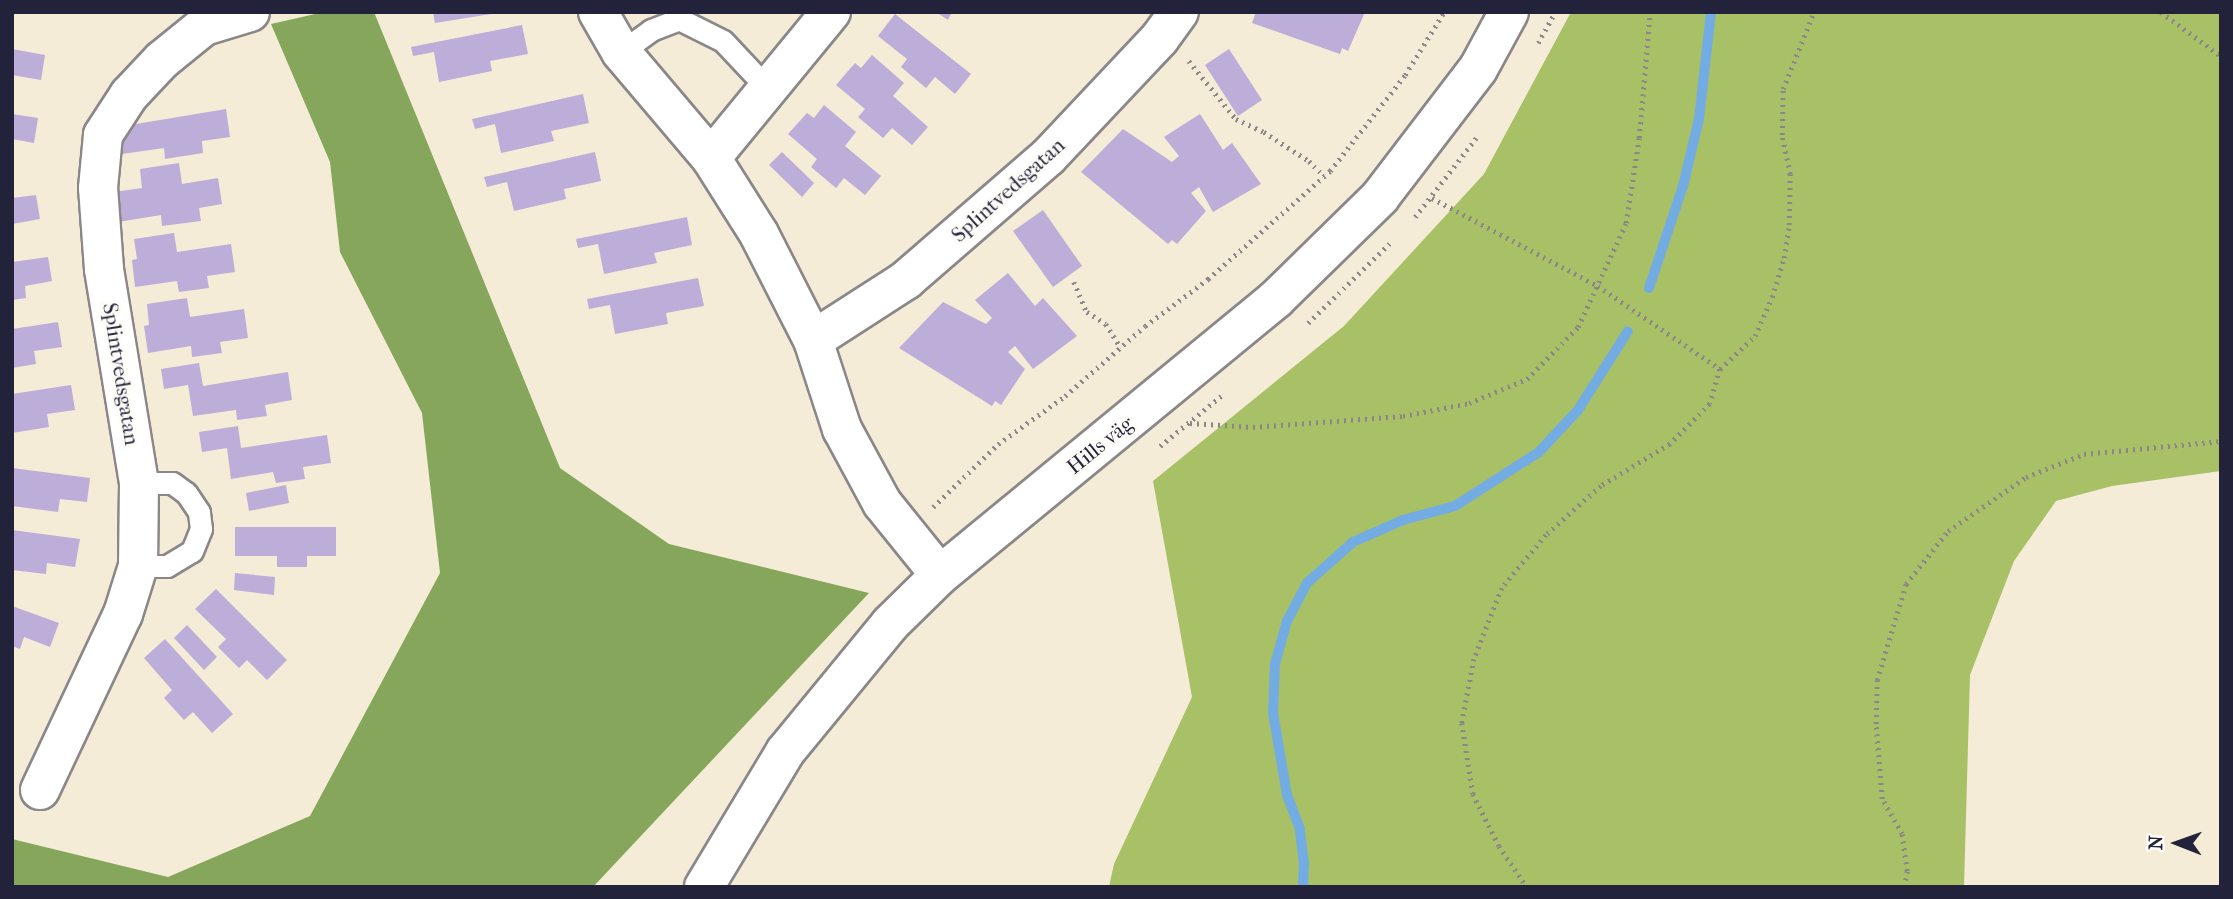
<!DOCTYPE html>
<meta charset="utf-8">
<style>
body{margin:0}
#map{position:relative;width:2233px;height:899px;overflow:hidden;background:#f4ecd7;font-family:"IM FELL French Canon",serif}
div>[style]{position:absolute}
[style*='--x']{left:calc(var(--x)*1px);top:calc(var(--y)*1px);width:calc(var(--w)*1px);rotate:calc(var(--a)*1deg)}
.green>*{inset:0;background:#a8c066}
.forest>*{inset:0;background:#86a65b}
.stream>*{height:10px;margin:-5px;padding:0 5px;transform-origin:5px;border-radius:5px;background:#73ace3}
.building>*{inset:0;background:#bcadd9}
.path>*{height:4.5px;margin-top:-2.25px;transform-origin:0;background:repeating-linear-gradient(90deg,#8b8789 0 2px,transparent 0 7px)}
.roads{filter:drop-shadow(2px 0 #8b8789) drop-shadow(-2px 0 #8b8789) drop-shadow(0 2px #8b8789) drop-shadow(0 -2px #8b8789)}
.lane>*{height:21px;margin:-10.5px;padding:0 10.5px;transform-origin:10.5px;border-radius:10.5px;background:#fff}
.street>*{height:38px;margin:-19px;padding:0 19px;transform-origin:19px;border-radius:19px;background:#fff}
span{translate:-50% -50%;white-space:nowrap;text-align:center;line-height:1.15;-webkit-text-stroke:7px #fdfcf7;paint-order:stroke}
.street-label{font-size:21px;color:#22223b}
.frame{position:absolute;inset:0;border:14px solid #22223b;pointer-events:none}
.north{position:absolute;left:2142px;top:808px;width:70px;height:70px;-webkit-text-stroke:5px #fdfcf7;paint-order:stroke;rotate:271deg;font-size:19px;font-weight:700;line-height:28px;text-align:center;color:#22223b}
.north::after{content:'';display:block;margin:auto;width:24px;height:32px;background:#22223b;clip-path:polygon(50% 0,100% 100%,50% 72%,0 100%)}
</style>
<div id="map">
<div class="green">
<i style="clip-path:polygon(1571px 12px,2221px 12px,2221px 471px,2112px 486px,2056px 501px,2014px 561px,1970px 675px,1964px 887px,1109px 887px,1114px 864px,1192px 697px,1153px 481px,1344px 326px,1484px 174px)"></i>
</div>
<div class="forest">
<i style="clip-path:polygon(324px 12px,374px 12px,560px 468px,669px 544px,869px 593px,593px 887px,12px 887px,12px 839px,168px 877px,310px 816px,440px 573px,422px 413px,340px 252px,330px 162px,271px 24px)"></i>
</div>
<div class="stream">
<i style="--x:1649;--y:288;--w:108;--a:-71.6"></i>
<i style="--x:1683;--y:186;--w:69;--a:-76.6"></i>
<i style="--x:1699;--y:119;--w:108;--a:-83.6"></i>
<i style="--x:1303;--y:887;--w:23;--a:-88"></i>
<i style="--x:1304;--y:864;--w:35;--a:-97"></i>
<i style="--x:1300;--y:829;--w:36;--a:-111"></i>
<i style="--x:1287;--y:795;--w:83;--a:-99.7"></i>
<i style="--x:1273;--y:713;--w:49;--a:-87.7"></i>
<i style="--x:1275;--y:664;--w:45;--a:-74.4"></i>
<i style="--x:1287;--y:621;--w:43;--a:-62.2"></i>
<i style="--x:1307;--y:583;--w:62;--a:-41.7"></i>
<i style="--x:1353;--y:542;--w:55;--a:-23.7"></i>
<i style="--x:1403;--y:520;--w:54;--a:-15.1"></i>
<i style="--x:1455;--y:506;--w:100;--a:-32.7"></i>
<i style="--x:1539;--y:452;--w:57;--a:-47.1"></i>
<i style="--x:1578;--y:410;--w:93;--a:-57.7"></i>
</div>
<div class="building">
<i style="clip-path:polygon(433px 12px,491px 12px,491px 14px,435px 23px)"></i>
<i style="clip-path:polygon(936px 12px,952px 12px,948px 20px)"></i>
<i style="clip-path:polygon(1256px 12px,1365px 12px,1348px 51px,1342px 48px,1340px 54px,1252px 23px)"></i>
<i style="clip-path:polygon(895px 14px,971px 74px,955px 94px,935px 77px,926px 88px,901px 67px,907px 59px,878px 36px)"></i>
<i style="clip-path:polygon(522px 25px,528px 54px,490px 61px,492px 71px,439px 82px,434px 52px,413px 56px,411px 47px)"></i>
<i style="clip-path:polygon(12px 49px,45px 55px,41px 80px,12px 75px)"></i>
<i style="clip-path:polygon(1229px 49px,1262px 100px,1238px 116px,1205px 65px)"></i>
<i style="clip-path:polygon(872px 55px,904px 83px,893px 96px,928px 127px,912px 145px,892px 128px,883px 138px,858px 117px,865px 109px,836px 85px,855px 63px,861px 68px)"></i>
<i style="clip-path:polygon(583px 94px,589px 123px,551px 131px,554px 141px,501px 153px,495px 124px,475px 129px,472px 119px)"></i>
<i style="clip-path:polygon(824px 105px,856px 132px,845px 146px,881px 176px,865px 195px,844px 178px,836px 188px,811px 167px,817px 159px,788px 134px,807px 113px,814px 118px)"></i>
<i style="clip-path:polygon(226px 109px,230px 137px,202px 141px,203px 153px,165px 159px,164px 148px,122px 154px,118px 127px)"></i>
<i style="clip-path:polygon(12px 114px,38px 118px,34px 143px,12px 139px)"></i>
<i style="clip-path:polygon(1200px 114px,1223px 150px,1232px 143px,1261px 184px,1213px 212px,1199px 187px,1191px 193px,1206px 211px,1177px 244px,1172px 240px,1168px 244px,1081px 172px,1123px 129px,1172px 162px,1179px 156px,1164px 137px)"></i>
<i style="clip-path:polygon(595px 152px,601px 181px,564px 189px,566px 199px,514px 211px,507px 182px,487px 187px,484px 177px)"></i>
<i style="clip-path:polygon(782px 152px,814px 183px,802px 197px,769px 165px)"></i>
<i style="clip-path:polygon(179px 163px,182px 184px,218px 178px,222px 204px,199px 208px,201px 221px,162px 226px,161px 215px,118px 222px,114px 192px,142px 188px,140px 169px)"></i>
<i style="clip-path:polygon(36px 195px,40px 219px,12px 224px,12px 198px)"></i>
<i style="clip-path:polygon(1043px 210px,1082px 266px,1053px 287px,1013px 231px)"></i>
<i style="clip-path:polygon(687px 217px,692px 245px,654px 253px,657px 263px,604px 274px,598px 244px,578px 248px,576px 239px)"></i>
<i style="clip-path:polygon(174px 233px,177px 252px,231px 244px,235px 272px,207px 276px,209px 288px,179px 292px,177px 281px,135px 287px,132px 260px,137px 259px,134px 239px)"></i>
<i style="clip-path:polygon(48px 257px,52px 281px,25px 286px,26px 298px,12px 300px,12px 262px)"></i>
<i style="clip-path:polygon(1008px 273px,1035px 306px,1043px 298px,1077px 336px,1033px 369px,1015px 346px,1008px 352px,1025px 369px,1001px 405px,995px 401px,992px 406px,899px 348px,943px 302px,986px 324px,992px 318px,975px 300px)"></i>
<i style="clip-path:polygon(698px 278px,704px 306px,666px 313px,668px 324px,615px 334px,610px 305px,589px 309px,587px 299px)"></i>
<i style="clip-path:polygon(187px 298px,190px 317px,244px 309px,248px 338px,220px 342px,222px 353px,192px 357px,191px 346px,148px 353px,144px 326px,149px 325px,147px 304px)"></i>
<i style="clip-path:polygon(58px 322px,62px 347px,34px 351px,36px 364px,12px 368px,12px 329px)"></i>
<i style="clip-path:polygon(199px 363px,203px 386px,288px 372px,292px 400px,265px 405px,267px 416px,237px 420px,236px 410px,193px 416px,188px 385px,164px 389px,161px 369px)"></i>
<i style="clip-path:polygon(71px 385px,75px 410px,47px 414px,49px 427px,12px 433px,12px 394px)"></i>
<i style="clip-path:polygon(238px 426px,241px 448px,327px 435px,331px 463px,303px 467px,305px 479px,276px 483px,273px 472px,231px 479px,227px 448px,202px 452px,199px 432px)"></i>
<i style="clip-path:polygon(12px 468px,90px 478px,87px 502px,60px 499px,58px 512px,12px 506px)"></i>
<i style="clip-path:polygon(286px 485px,289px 503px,249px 511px,246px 493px)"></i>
<i style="clip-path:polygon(235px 527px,336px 527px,336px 556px,307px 556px,307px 567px,277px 567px,277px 556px,235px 556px)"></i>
<i style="clip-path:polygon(12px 530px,80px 539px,75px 567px,47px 563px,46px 574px,12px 570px)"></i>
<i style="clip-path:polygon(235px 573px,275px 577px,274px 595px,234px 590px)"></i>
<i style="clip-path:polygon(216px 589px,287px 660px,267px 680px,247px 660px,239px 668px,218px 647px,226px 639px,195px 609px)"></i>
<i style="clip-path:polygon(12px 606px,59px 623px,50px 647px,24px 637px,20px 649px,12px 646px)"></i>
<i style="clip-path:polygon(187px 625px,217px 657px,204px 670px,174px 638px)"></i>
<i style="clip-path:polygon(165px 639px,233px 714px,212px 733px,193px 712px,184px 720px,164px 698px,172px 690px,144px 658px)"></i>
</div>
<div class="path">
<i style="--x:2161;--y:12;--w:74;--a:36.3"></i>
<i style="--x:1538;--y:43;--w:35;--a:-61"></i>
<i style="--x:1189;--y:61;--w:75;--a:51"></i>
<i style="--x:1236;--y:119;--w:31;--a:25"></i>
<i style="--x:1264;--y:132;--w:54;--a:32.8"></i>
<i style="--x:1309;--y:161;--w:21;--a:45"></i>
<i style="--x:1432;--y:198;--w:188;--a:27.9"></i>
<i style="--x:1598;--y:286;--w:148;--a:34.2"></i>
<i style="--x:1720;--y:369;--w:36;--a:106"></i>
<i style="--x:1710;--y:404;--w:57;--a:135"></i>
<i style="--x:1670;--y:444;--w:81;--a:148.7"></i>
<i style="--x:1601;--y:486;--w:74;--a:138.3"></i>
<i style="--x:1546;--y:535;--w:69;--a:129.7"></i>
<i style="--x:1502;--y:588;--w:76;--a:111.5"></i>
<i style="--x:1474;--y:659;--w:65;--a:100.6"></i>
<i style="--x:1462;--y:723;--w:72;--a:81.2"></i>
<i style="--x:1473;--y:794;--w:58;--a:63.4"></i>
<i style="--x:1499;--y:846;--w:50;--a:55.7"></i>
<i style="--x:1415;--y:217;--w:100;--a:-52.3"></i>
<i style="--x:1074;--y:282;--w:33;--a:67"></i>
<i style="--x:1087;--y:312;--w:22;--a:32"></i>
<i style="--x:1106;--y:324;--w:28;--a:58"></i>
<i style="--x:1308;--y:323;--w:117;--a:-44.3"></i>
<i style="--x:1720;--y:369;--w:48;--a:-43.3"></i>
<i style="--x:1755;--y:336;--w:43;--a:-66.4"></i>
<i style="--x:1772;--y:297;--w:41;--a:-72.9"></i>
<i style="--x:1784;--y:258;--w:33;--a:-81"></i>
<i style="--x:1789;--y:225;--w:51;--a:-88.9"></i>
<i style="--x:1790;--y:174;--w:40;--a:-102"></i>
<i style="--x:1782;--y:135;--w:46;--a:-88.8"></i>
<i style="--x:1783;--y:89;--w:83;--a:-68.1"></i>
<i style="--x:1190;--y:423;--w:63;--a:3.6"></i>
<i style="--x:1253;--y:427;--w:150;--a:-4.2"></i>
<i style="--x:1403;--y:416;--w:67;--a:-11.1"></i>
<i style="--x:1469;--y:403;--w:63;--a:-22.5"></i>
<i style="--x:1527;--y:379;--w:73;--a:-45.6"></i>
<i style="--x:1578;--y:327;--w:115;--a:-65.2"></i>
<i style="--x:1626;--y:223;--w:86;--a:-81.3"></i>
<i style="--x:1639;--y:138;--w:126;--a:-85"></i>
<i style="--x:1160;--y:446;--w:79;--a:-39.3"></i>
<i style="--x:933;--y:507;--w:91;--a:-44.1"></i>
<i style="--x:998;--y:444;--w:82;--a:-35.6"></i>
<i style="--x:1065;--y:396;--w:106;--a:-41.2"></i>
<i style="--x:1145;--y:326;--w:79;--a:-36.7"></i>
<i style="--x:1208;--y:279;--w:163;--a:-41.5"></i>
<i style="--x:1330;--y:171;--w:122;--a:-52"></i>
<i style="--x:1405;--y:75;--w:74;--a:-58.2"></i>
<i style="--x:1904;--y:887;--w:16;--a:-79"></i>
<i style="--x:1907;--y:871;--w:37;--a:-98"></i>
<i style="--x:1902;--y:834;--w:40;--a:-119.7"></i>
<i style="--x:1882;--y:799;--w:75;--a:-94.6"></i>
<i style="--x:1876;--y:724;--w:44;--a:-88.7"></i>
<i style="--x:1877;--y:680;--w:100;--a:-73.2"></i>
<i style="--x:1906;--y:584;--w:68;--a:-51.6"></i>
<i style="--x:1948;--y:531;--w:95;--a:-34.7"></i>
<i style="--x:2026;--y:477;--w:62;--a:-21.6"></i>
<i style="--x:2084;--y:454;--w:138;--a:-5.4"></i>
</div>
<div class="roads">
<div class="lane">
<i style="--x:621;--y:52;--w:37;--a:-36"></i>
<i style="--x:651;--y:30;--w:30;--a:-21"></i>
<i style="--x:679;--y:19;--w:49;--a:26.6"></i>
<i style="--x:723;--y:41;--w:66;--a:46.8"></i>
<i style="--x:138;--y:566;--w:29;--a:0"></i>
<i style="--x:167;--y:566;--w:29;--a:-31"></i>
<i style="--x:192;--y:551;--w:24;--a:-68"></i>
<i style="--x:201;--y:529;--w:17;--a:-97"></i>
<i style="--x:199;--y:512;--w:23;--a:-124"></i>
<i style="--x:186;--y:493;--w:17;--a:-144"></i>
<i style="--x:172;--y:483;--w:33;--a:180"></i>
</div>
<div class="street">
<i style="--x:598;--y:12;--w:46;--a:60.1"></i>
<i style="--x:621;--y:52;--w:139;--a:49.7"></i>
<i style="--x:711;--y:158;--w:90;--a:57.7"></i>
<i style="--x:759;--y:234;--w:119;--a:63"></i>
<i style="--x:813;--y:340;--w:94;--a:72"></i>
<i style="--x:842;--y:429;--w:84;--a:61.6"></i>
<i style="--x:882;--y:503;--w:92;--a:51.1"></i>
<i style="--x:711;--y:158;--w:189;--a:-50.6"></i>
<i style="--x:813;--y:340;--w:111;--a:-32.8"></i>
<i style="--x:906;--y:280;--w:188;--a:-40.9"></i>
<i style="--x:1048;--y:157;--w:163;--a:-46.7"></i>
<i style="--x:1160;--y:38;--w:32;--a:-54"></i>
<i style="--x:40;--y:790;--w:195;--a:-64.8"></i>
<i style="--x:123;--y:614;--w:50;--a:-72.6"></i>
<i style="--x:138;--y:566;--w:83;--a:-89.3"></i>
<i style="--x:139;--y:483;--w:217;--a:-99.3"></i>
<i style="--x:104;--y:269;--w:81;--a:-94.2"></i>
<i style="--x:98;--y:188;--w:53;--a:-84.6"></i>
<i style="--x:103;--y:135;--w:48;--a:-57"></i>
<i style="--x:129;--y:95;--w:48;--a:-46.7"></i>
<i style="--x:162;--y:60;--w:54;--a:-39"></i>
<i style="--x:204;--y:26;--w:48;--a:-16.9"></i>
<i style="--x:704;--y:887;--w:157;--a:-59"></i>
<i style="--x:785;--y:752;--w:166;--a:-50.6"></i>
<i style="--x:890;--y:624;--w:70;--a:-44.4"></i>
<i style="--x:940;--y:575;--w:435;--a:-39.4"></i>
<i style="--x:1276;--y:299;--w:146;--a:-44.4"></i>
<i style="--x:1380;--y:197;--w:161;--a:-52.6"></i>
<i style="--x:1478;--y:69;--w:65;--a:-61.5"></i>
</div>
</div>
<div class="street-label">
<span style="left:1008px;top:190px;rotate:-42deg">Splintvedsgatan</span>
<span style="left:121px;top:374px;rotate:81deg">Splintvedsgatan</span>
<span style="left:1100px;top:445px;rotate:-39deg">Hills väg</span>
</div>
<div class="frame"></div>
<div class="north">N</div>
</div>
